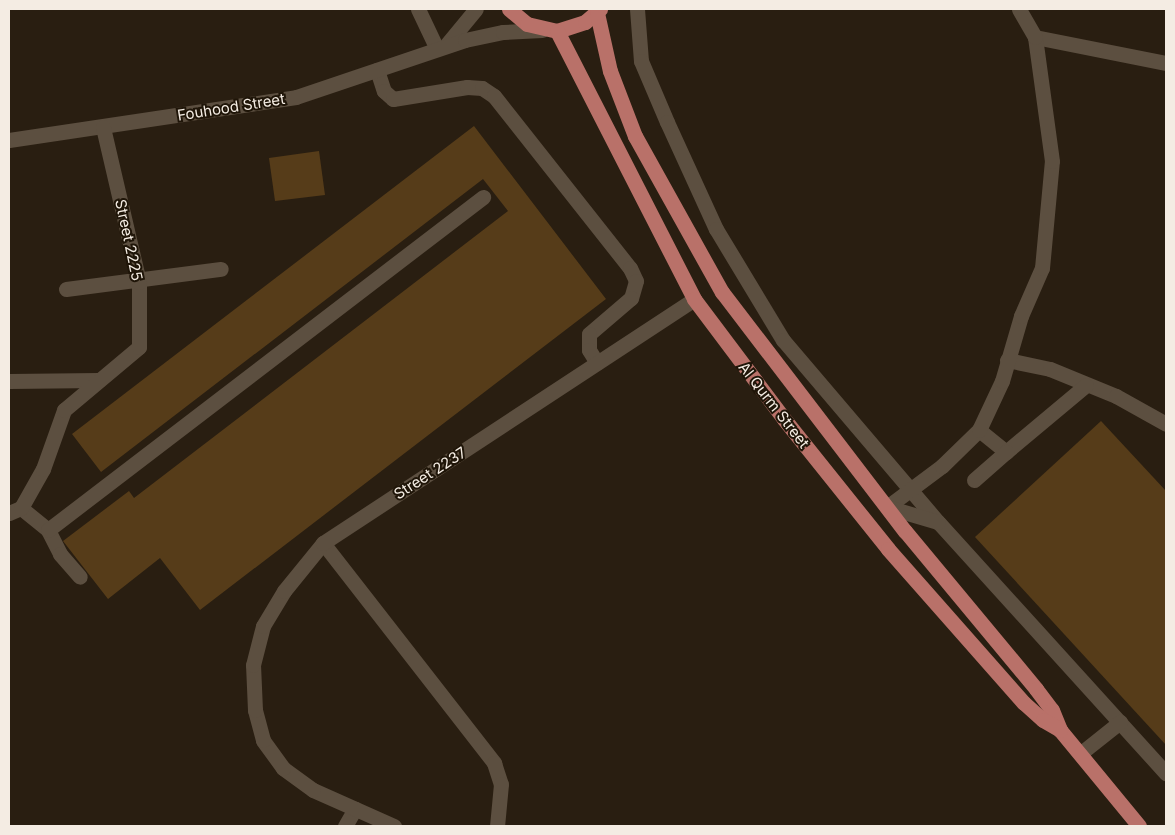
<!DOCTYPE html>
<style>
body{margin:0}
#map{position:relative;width:1175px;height:835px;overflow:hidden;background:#291e11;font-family:Inter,sans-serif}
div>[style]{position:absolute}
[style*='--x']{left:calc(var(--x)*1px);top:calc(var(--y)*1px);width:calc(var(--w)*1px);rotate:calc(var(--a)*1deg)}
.building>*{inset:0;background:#563c19}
.minor>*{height:15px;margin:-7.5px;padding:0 7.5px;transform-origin:7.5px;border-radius:7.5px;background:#5c4f40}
.major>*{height:15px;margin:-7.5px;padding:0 7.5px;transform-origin:7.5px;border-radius:7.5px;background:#b97169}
span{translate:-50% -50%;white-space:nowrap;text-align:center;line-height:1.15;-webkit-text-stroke:4px #1f1508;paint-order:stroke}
.street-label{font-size:15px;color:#f4ece3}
.frame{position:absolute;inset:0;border:10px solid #f4ece3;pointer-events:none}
</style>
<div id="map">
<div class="building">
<i style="clip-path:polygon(474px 126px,606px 299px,200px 610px,160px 558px,108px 599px,63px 541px,129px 491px,134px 498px,508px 211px,483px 179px,101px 472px,72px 434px)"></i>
<i style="clip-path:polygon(319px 151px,325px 195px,275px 201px,269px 158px)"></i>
<i style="clip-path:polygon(1101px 421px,1166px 491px,1166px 745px,975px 537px)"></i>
</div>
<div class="minor">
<i style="--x:418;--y:9;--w:44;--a:64.6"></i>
<i style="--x:637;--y:9;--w:52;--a:85.6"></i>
<i style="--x:641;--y:61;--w:66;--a:66.9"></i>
<i style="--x:667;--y:122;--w:118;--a:65.4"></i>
<i style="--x:716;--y:229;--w:130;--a:58.9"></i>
<i style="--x:783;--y:340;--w:240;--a:49.6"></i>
<i style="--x:939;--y:523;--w:338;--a:47.8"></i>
<i style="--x:1035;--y:37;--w:134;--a:11.2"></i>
<i style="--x:447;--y:44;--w:45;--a:-50.4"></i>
<i style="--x:377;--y:70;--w:22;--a:72"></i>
<i style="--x:384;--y:91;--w:12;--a:42"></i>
<i style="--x:393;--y:99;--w:75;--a:-9.2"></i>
<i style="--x:467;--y:87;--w:15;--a:4"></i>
<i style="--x:482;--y:88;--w:14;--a:34"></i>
<i style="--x:494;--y:96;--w:219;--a:51.7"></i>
<i style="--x:630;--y:268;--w:14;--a:65"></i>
<i style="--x:636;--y:281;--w:18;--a:106"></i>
<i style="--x:631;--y:298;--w:55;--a:139.4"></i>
<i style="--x:589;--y:334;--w:16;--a:90"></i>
<i style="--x:589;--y:350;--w:15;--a:58"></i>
<i style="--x:9;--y:140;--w:290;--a:-8.5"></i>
<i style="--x:296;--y:97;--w:178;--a:-18.6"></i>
<i style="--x:465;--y:40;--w:39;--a:-12"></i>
<i style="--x:503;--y:32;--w:39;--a:-3"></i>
<i style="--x:66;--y:289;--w:156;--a:-7.4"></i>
<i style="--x:1007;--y:360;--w:44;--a:11.8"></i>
<i style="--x:1050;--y:369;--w:71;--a:22.2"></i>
<i style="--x:1116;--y:396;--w:57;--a:29.2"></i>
<i style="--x:9;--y:381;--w:90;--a:-0.6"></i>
<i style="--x:979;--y:430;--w:35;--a:39"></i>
<i style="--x:1006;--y:452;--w:104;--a:-39.9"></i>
<i style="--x:974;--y:480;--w:43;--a:-41.2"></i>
<i style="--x:887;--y:507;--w:69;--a:-36.7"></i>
<i style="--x:942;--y:466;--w:52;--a:-44.2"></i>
<i style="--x:979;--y:430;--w:54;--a:-64.9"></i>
<i style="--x:1002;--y:381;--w:68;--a:-73.7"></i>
<i style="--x:1021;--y:316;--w:52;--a:-66.4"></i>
<i style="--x:1042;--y:268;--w:107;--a:-84.7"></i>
<i style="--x:1052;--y:161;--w:125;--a:-97.8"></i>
<i style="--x:1035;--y:37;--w:32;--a:-120"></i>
<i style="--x:887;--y:507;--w:53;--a:16.4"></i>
<i style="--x:21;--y:508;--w:35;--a:39"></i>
<i style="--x:48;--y:530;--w:27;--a:63"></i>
<i style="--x:60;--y:554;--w:30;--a:49"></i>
<i style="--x:9;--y:513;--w:13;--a:-23"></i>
<i style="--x:21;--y:508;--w:45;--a:-60.6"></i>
<i style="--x:43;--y:469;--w:63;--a:-70.4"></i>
<i style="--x:64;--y:410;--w:98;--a:-40"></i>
<i style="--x:139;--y:347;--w:65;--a:-90"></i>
<i style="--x:139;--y:282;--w:159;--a:-103.1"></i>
<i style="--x:48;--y:530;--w:548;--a:-37.43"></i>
<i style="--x:323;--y:543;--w:279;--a:52.1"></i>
<i style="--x:494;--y:763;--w:22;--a:72"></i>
<i style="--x:501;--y:784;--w:42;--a:95.4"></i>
<i style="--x:1081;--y:753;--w:50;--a:-38.5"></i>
<i style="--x:345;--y:826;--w:20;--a:-60"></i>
<i style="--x:394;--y:826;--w:89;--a:-156"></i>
<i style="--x:313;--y:790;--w:37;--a:-144"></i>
<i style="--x:283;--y:768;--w:34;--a:-126"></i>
<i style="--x:263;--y:740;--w:31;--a:-105"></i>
<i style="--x:255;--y:710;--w:45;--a:-92.5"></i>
<i style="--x:253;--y:665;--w:40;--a:-75.6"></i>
<i style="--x:263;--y:626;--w:41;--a:-59"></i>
<i style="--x:284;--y:591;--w:62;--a:-50.9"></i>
<i style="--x:323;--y:543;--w:444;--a:-33.3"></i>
</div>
<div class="major">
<i style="--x:509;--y:9;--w:23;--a:40"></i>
<i style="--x:527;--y:24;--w:31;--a:13"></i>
<i style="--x:557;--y:31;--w:29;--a:-18"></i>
<i style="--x:585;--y:22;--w:20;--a:-41"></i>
<i style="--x:597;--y:13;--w:59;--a:77.4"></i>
<i style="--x:610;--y:71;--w:70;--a:69"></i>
<i style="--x:635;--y:136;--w:179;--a:60.9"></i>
<i style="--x:722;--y:292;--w:301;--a:52.6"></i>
<i style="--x:905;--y:531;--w:205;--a:50.3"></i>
<i style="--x:1036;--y:689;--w:26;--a:53"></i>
<i style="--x:1052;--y:710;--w:22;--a:68"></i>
<i style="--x:1060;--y:730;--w:124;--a:50.5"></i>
<i style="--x:557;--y:31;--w:301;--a:62.9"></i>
<i style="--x:694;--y:299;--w:150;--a:53.1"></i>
<i style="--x:784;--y:419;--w:166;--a:51.3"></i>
<i style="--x:888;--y:549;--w:205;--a:48.6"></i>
<i style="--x:1024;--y:703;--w:25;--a:42"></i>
<i style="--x:1043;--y:720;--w:20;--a:30"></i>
</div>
<div class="street-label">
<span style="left:231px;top:107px;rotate:-9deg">Fouhood Street</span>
<span style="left:129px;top:240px;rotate:78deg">Street 2225</span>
<span style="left:774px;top:405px;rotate:52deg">Al Qurm Street</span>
<span style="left:430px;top:473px;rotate:-33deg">Street 2237</span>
</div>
<div class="frame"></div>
</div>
